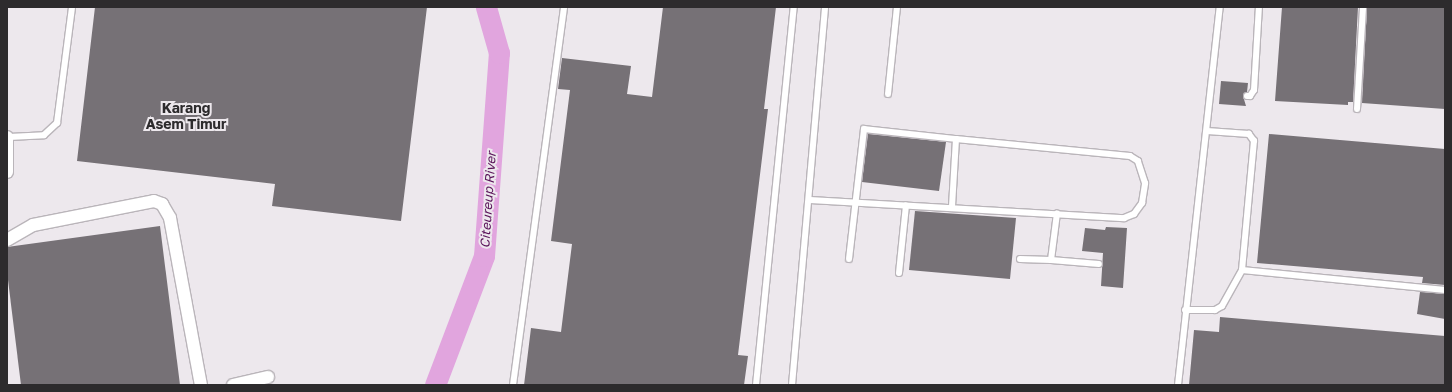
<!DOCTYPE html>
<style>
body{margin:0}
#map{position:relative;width:1452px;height:392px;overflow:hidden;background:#ede8ed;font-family:"Golos Text",sans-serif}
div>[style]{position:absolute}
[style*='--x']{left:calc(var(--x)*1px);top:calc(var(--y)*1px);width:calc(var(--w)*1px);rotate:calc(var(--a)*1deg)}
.river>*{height:21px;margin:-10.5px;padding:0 10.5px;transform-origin:10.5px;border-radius:10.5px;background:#e1a5de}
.building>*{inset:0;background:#767176}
.roads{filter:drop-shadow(1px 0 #bab5ba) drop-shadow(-1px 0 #bab5ba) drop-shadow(0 1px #bab5ba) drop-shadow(0 -1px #bab5ba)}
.service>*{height:6px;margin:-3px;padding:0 3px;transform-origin:3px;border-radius:3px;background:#fff}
.minor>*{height:12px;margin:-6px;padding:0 6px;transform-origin:6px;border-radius:6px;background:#fff}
span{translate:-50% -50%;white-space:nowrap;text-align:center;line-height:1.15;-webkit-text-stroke:4px #ede8ed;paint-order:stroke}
.water-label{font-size:13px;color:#5a145a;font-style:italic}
.quarter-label{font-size:14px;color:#2d2b2d;font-weight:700}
.frame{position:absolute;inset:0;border:8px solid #2d2b2d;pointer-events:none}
</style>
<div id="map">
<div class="river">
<i style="--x:435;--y:385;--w:138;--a:-69.2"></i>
<i style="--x:484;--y:256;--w:204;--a:-85.8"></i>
<i style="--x:499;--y:53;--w:48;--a:-105.8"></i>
</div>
<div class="building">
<i style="clip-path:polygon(95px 7px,427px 7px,401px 221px,272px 206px,275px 184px,77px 161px)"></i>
<i style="clip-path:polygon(663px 7px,776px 7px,764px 109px,768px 109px,738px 355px,748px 356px,744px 385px,524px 385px,531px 328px,561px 332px,572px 244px,551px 241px,570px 90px,558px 89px,562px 58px,631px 66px,627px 94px,652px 97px)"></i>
<i style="clip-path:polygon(1282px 7px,1358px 7px,1353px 102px,1348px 102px,1348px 105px,1275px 101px)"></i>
<i style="clip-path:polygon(1367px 7px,1445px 7px,1445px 109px,1362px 103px)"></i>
<i style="clip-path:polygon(1221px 81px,1248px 83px,1247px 92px,1243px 96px,1246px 106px,1219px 104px)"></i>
<i style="clip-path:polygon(868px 134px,946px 142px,939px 191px,862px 182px)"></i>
<i style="clip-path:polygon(1269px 134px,1445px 149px,1445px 285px,1422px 283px,1423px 277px,1257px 263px)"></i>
<i style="clip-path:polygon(915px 211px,1016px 218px,1010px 279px,909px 270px)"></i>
<i style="clip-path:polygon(160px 226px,180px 385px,21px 385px,7px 272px,7px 247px)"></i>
<i style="clip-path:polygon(1106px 227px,1127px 228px,1123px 288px,1101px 286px,1103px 253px,1082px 251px,1085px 228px,1105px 230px)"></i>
<i style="clip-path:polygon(1420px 292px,1445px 294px,1445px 319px,1417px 314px)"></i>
<i style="clip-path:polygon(1220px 317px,1445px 336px,1445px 385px,1189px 385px,1194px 330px,1219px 332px)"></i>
</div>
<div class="roads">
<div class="service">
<i style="--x:888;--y:94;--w:87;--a:-84.1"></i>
<i style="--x:1247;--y:96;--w:3;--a:0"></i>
<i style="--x:1250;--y:96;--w:7;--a:-56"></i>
<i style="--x:1254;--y:90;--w:83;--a:-86.6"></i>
<i style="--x:1357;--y:109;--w:102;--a:-86.6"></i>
<i style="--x:9;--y:137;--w:35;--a:-3"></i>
<i style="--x:44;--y:135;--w:18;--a:-43"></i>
<i style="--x:57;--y:123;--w:117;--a:-82.6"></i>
<i style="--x:810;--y:200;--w:315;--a:3.3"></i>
<i style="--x:1124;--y:218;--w:11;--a:-22"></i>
<i style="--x:1134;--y:214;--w:14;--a:-54"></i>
<i style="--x:1142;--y:203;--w:20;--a:-81"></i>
<i style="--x:1145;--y:183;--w:23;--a:-108"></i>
<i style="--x:1138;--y:161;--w:9;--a:-148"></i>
<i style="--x:1130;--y:156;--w:175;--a:-174.4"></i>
<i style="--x:956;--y:139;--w:68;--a:93.4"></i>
<i style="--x:849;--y:259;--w:131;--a:-83.4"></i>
<i style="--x:864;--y:129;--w:93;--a:6.2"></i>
<i style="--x:1020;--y:259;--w:31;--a:2"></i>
<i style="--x:1051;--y:260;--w:47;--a:-82.7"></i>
<i style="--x:1051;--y:260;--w:48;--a:4.8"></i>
<i style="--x:1242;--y:270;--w:204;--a:5.6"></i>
<i style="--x:899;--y:273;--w:68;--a:-84.1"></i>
<i style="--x:1185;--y:310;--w:30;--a:0"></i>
<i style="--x:1215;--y:310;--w:8;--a:-30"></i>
<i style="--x:1222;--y:306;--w:41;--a:-60.9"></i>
<i style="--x:1242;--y:270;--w:130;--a:-84.7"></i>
<i style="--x:1254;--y:141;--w:9;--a:-126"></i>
<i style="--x:1249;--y:134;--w:42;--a:-175.9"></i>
<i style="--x:513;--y:385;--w:381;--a:-82.3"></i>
<i style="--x:756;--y:385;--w:380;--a:-84.3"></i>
<i style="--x:792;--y:385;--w:379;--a:-85"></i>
<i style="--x:1178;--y:385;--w:380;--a:-83.7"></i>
</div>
<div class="minor">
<i style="--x:7;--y:137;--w:35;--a:90"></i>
<i style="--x:7;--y:240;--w:30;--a:-30"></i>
<i style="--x:33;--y:225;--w:123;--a:-11.2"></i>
<i style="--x:154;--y:201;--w:9;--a:21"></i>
<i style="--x:162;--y:204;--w:16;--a:60"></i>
<i style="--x:170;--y:218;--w:170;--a:79.5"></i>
<i style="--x:233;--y:385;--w:36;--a:-13"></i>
</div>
</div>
<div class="water-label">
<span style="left:488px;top:200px;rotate:-86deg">Citeureup River</span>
</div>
<div class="quarter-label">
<span style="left:186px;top:116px">Karang<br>Asem Timur</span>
</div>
<div class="frame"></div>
</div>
